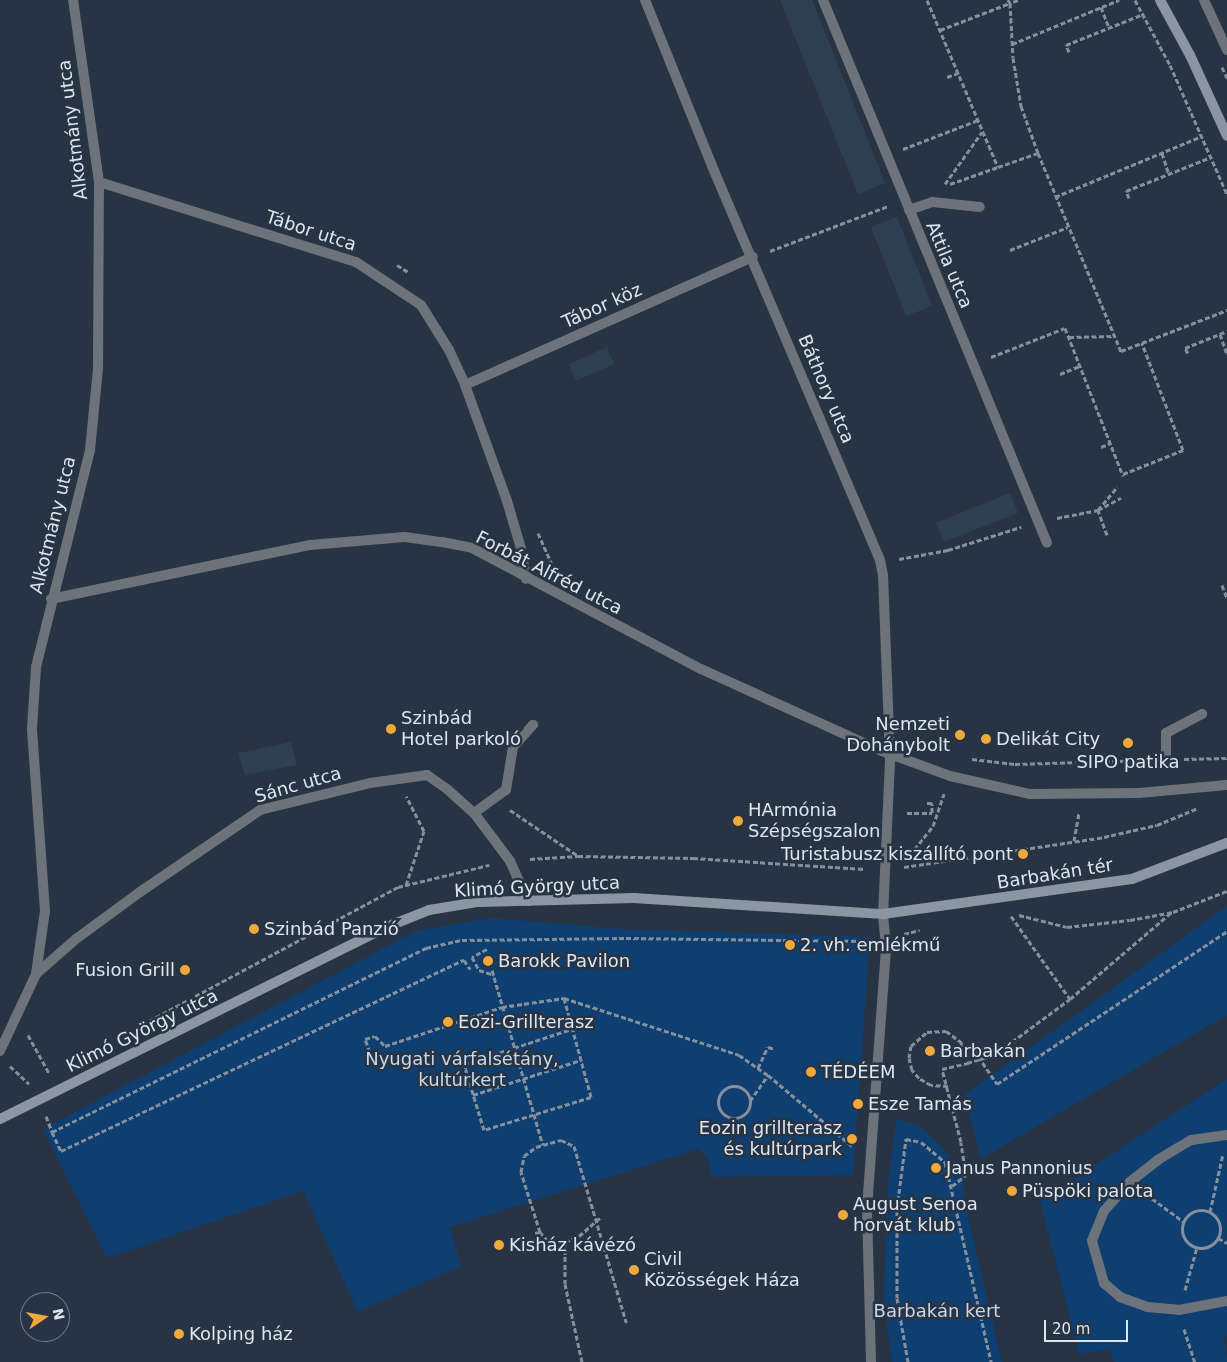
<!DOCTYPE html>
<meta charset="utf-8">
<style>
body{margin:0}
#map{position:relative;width:1227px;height:1362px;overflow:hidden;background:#283443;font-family:"DejaVu Sans",sans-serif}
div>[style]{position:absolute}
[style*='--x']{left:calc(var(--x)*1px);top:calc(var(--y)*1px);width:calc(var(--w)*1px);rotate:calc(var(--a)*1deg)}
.built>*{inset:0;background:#2f3f53}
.green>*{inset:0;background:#0f3f71}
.path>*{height:3px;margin-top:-1.5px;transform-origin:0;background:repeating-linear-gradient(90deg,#86909d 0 5px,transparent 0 7.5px)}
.path>.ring{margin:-1.5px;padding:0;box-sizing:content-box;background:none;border:3px solid #86909d;border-radius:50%}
.lane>*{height:10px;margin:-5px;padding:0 5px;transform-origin:5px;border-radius:5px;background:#6c737a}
.street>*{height:10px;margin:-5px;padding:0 5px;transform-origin:5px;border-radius:5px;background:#6c737a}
.secondary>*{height:10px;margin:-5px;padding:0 5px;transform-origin:5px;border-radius:5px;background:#8c96a2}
.path-bridge>*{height:3px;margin-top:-1.5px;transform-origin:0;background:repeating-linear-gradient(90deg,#86909d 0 5px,transparent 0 7.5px)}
.dots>*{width:14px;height:14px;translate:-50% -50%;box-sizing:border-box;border:2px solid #283443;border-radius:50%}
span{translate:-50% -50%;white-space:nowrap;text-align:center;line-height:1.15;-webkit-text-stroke:5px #283443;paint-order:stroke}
.street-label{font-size:18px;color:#dde5ef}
.poi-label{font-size:18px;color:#dde5ef}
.left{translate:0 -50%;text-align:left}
.right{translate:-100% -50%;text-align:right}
.park-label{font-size:18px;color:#c8d8eb}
.north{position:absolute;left:20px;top:1292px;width:50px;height:50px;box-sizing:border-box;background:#283443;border:1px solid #707b88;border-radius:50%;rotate:78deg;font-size:14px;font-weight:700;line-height:20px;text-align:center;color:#dde5ef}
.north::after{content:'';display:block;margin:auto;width:18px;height:22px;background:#eea83c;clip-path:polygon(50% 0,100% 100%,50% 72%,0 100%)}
.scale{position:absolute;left:1044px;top:1320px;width:84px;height:22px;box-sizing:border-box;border:2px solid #dde5ef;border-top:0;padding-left:6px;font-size:15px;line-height:18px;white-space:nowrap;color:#dde5ef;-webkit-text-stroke:4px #283443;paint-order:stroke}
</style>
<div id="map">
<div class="built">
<i style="clip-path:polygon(780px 0,812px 0,885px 183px,858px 194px)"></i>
<i style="clip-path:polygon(897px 217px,932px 306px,906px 316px,871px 227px)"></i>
<i style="clip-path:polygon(607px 347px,614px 364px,576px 381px,569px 364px)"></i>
<i style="clip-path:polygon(1010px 493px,1018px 513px,944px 542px,936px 523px)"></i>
<i style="clip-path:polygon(291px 742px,297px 765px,245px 775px,238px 753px)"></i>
</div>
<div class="green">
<i style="clip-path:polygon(1227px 906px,1227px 1015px,981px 1159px,964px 1095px)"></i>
<i style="clip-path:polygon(491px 918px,623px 929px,870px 937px,853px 1175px,712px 1177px,707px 1157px,698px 1149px,450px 1227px,461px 1266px,358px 1312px,303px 1191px,107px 1258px,43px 1129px,416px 931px)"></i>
<i style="clip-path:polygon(1227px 1079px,1227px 1335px,1224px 1336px,1227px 1362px,1114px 1362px,1110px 1349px,1079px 1354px,1040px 1201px)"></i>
<i style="clip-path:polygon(896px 1119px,920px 1126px,961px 1167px,967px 1212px,1002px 1362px,892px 1362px,884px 1301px,886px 1201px)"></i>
</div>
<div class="path">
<i style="--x:927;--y:0;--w:181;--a:67"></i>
<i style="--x:998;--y:167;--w:42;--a:-19.3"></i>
<i style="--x:1038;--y:153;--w:215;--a:67.3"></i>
<i style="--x:1121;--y:351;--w:114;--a:-21.1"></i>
<i style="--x:1018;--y:0;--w:9;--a:159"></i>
<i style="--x:1010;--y:3;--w:55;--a:86.9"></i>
<i style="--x:1013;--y:58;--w:49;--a:80.5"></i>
<i style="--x:1021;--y:106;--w:50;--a:70.1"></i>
<i style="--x:1135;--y:0;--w:74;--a:61.7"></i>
<i style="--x:1170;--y:65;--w:141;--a:66.2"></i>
<i style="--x:1101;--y:7;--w:22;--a:69"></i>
<i style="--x:940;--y:30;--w:75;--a:-21.1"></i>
<i style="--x:1010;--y:3;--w:4;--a:-124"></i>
<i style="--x:1012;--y:44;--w:116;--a:-22.4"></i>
<i style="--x:1069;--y:52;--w:8;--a:-113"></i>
<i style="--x:1066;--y:45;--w:83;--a:-21.9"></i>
<i style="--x:1222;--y:67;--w:12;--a:66"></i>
<i style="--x:947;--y:77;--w:12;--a:-20"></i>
<i style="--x:903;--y:149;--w:80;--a:-21.1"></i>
<i style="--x:1162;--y:153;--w:22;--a:72"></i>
<i style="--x:945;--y:184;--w:64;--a:-54.6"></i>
<i style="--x:950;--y:184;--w:51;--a:-19.5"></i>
<i style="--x:1055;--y:197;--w:159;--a:-22.5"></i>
<i style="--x:1129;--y:198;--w:8;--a:-113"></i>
<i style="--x:1126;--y:191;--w:92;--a:-21.8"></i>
<i style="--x:1010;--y:250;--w:62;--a:-21.6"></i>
<i style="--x:770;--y:251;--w:126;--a:-20.9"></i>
<i style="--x:397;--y:265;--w:13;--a:32"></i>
<i style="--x:1220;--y:334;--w:21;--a:71"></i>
<i style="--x:1069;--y:337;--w:46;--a:-1.2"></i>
<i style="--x:1188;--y:353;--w:6;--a:-121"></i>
<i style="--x:1185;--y:348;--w:45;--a:-22"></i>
<i style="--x:991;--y:357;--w:79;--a:-21.4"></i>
<i style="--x:1065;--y:328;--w:159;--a:68.6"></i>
<i style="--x:1060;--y:374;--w:22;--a:-22"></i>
<i style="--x:1101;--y:447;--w:11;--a:-22"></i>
<i style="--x:1123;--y:474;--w:65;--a:-21.8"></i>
<i style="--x:1183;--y:450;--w:115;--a:-111"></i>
<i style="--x:1057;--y:518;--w:42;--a:-11"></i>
<i style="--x:1098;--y:510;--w:26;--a:-28"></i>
<i style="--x:538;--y:533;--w:39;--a:66"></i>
<i style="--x:1107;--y:535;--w:27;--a:-110"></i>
<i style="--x:1098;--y:510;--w:30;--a:-50"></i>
<i style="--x:899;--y:559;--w:50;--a:-10.4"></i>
<i style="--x:948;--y:550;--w:77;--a:-17.5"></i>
<i style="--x:1222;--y:585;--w:14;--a:69"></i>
<i style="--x:972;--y:759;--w:43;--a:6.6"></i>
<i style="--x:1015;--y:764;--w:133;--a:-1.7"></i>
<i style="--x:1184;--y:759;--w:43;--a:-1.3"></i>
<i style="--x:510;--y:810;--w:81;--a:33.9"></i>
<i style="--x:907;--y:813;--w:25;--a:0"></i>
<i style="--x:932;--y:813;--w:10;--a:-90"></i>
<i style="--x:932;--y:803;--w:7;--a:180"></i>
<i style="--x:1074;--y:841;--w:29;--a:-80"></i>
<i style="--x:530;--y:859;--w:48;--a:-3.6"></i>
<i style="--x:578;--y:856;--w:115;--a:1"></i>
<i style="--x:693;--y:858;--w:172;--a:3.7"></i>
<i style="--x:905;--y:861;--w:45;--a:-51.3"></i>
<i style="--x:933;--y:826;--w:34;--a:-71"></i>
<i style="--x:904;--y:867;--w:202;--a:-8.5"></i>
<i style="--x:1104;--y:837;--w:54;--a:-12.8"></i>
<i style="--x:1157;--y:825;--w:44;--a:-22.5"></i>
<i style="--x:406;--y:885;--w:57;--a:-71.6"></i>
<i style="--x:424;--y:831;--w:39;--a:-117"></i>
<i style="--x:1019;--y:915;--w:49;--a:14"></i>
<i style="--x:1067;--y:927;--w:63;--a:-6.3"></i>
<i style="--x:1130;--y:920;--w:44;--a:-10.5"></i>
<i style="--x:1173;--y:912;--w:58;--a:-21.3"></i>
<i style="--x:1011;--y:916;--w:102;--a:54.6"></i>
<i style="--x:904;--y:934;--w:16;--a:-14"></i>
<i style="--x:487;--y:949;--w:17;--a:152"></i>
<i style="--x:472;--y:957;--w:15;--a:62"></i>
<i style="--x:479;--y:970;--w:16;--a:18"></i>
<i style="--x:492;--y:970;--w:182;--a:73.8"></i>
<i style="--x:564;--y:998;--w:103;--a:74.7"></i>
<i style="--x:591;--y:1097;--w:112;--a:162.9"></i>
<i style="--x:484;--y:1130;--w:69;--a:-106.9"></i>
<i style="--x:464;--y:1064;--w:114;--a:-18"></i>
<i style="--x:136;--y:1028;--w:298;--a:-28.3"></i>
<i style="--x:398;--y:887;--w:94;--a:-13.6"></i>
<i style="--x:28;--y:1035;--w:43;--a:61.1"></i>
<i style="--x:974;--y:1050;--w:41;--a:55.9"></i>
<i style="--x:997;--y:1084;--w:276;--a:-33.6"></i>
<i style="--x:366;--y:1053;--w:4;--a:-14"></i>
<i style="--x:370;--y:1052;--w:14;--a:-111"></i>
<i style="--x:365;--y:1039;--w:10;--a:-17"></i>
<i style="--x:375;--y:1036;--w:14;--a:45"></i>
<i style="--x:385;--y:1046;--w:123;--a:-18.4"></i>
<i style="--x:502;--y:1007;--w:63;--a:-8.3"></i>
<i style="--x:564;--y:998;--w:184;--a:18"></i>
<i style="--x:739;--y:1055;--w:35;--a:35"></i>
<i style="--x:768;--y:1075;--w:110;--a:40.2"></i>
<i style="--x:994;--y:1055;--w:94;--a:-36.4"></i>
<i style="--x:1070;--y:999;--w:134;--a:-40.5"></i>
<i style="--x:10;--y:1066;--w:26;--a:43"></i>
<i style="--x:758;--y:1068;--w:23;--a:-65"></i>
<i style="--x:768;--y:1047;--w:7;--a:16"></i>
<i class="ring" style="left:718px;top:1086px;width:29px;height:29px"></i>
<i style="--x:948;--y:1086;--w:17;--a:-177"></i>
<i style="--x:931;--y:1085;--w:14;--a:-150"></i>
<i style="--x:919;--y:1078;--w:11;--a:-131"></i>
<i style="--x:912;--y:1070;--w:12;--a:-104"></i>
<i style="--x:909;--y:1058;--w:12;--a:-81"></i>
<i style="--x:911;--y:1046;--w:21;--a:-41"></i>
<i style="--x:927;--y:1032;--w:19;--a:-3"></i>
<i style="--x:946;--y:1031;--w:19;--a:36"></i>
<i style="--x:961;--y:1042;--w:14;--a:73"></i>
<i style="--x:473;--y:1095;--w:114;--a:-18"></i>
<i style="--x:750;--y:1101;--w:32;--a:-55"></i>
<i style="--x:46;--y:1116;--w:17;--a:69"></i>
<i style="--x:52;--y:1132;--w:417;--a:-26.2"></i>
<i style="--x:426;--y:948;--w:37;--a:-13"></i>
<i style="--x:462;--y:940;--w:164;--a:-0.7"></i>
<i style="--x:626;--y:938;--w:241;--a:0.7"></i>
<i style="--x:52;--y:1132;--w:21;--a:65"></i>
<i style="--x:61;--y:1151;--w:446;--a:-25.4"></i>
<i style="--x:464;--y:960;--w:11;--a:56"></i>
<i style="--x:952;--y:1186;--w:18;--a:-38"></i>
<i style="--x:966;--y:1175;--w:33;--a:-99"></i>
<i style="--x:961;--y:1142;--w:75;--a:-104.6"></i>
<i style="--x:942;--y:1069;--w:26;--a:-13"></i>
<i style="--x:1146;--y:1194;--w:47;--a:36.4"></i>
<i class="ring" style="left:1182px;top:1210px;width:35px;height:35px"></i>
<i style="--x:1210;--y:1212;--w:59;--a:-77.4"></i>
<i style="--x:535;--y:1233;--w:5;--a:-11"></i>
<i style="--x:1218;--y:1238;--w:10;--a:29"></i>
<i style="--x:565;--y:1242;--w:15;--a:-23"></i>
<i style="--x:579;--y:1236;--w:28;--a:-41"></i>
<i style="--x:1185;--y:1290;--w:45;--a:-74.4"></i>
<i style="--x:1184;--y:1329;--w:35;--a:72"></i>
<i style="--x:582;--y:1362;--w:80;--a:-102.3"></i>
<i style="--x:565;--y:1284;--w:42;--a:-90"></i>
<i style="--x:565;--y:1242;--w:17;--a:-177"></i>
<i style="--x:548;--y:1241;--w:12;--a:-132"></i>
<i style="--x:540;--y:1232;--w:63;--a:-107.6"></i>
<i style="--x:521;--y:1172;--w:16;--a:-79"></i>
<i style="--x:524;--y:1156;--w:15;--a:-37"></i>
<i style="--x:536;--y:1147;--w:26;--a:-16"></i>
<i style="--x:561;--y:1140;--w:14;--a:25"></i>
<i style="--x:574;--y:1146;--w:184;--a:73.5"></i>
<i style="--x:908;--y:1362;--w:65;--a:-99.8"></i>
<i style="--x:897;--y:1298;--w:90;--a:-90"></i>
<i style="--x:897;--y:1208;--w:70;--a:-82.6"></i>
<i style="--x:906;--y:1139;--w:15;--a:11"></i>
<i style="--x:921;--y:1142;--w:31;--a:40"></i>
<i style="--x:945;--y:1162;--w:205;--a:77"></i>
</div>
<div class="lane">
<i style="--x:1204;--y:0;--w:55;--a:65.3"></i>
<i style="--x:909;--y:210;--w:24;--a:-19"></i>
<i style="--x:932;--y:202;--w:48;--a:5.9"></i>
<i style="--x:1166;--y:759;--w:26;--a:-90"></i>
<i style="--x:1166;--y:733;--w:41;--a:-27.8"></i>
<i style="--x:474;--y:813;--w:39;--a:-36"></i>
<i style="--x:506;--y:790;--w:44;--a:-80.8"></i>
<i style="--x:513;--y:747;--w:30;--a:-48"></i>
<i style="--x:1227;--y:1135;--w:36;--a:172"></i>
<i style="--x:1191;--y:1140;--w:39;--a:149"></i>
<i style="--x:1158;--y:1160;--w:36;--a:142"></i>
<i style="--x:1130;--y:1182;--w:39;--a:132"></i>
<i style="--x:1104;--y:1211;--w:32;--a:112"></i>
<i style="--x:1092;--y:1241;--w:44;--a:74.1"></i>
<i style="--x:1104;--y:1283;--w:21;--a:41"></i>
<i style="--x:1120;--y:1297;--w:29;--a:20"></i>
<i style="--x:1147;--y:1307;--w:32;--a:5"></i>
<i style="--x:1179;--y:1310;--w:49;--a:-10.6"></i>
</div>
<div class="street">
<i style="--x:645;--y:0;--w:179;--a:68"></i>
<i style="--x:712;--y:166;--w:428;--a:66.9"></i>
<i style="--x:880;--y:560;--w:15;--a:79"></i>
<i style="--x:883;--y:575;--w:186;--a:87.8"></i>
<i style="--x:890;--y:761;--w:153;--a:92.6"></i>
<i style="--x:883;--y:914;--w:35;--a:85"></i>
<i style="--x:886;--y:949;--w:261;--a:94.2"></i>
<i style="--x:867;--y:1209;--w:153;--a:88.5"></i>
<i style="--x:823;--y:0;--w:587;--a:67.58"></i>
<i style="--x:99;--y:182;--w:269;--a:17.3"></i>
<i style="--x:356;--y:262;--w:78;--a:33.5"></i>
<i style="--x:421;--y:305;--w:53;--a:58.1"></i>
<i style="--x:449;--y:350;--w:38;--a:65"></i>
<i style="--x:465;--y:385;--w:123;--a:70.1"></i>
<i style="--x:507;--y:501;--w:53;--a:73.6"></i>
<i style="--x:522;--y:552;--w:27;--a:82"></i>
<i style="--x:465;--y:385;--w:315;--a:-24"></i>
<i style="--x:51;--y:599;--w:265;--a:-11.8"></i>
<i style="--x:310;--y:545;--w:95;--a:-4.8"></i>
<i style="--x:405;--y:537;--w:37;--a:8"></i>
<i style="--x:442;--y:542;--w:31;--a:11"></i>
<i style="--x:472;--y:548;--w:259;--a:27.9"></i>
<i style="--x:701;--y:669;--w:199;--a:24.4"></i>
<i style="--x:882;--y:751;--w:72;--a:20.2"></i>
<i style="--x:950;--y:776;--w:82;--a:12.7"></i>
<i style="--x:1030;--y:794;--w:109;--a:-0.5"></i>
<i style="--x:1139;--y:793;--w:88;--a:-5.2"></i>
<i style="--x:36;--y:974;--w:53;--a:-41.2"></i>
<i style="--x:76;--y:939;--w:79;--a:-36.3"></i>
<i style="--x:140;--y:892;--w:145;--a:-34.3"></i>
<i style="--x:260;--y:810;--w:113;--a:-13.8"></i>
<i style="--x:370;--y:783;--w:58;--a:-8"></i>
<i style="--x:427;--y:775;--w:24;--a:35"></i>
<i style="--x:447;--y:789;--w:36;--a:42"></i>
<i style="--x:474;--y:813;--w:60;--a:53.1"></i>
<i style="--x:510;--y:861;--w:44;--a:65.8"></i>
<i style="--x:0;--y:1051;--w:85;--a:-64.9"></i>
<i style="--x:36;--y:974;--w:64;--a:-81.9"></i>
<i style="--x:45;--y:911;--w:183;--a:-94.1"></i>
<i style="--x:32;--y:728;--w:61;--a:-86.2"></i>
<i style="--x:36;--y:667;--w:224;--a:-76"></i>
<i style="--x:90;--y:450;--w:82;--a:-84.4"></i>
<i style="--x:98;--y:368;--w:186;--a:-89.7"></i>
<i style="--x:99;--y:182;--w:184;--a:-98.1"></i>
</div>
<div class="secondary">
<i style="--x:1160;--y:0;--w:63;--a:61.4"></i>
<i style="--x:1190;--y:55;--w:89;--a:65.4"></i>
<i style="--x:0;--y:1119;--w:434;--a:-26.4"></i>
<i style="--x:389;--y:926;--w:43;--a:-21.8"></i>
<i style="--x:429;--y:910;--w:50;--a:-9.3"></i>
<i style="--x:478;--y:902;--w:156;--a:-1.5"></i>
<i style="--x:634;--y:898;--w:250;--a:3.7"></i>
<i style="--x:883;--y:914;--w:251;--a:-8"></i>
<i style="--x:1132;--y:879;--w:102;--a:-20.8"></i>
</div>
<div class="path-bridge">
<i style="--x:967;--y:1063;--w:28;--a:-17"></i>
</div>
<div class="dots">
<i style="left:391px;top:729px;background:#eea83c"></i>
<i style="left:960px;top:735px;background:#eea83c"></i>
<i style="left:986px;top:739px;background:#eea83c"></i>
<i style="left:1128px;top:743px;background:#eea83c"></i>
<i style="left:738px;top:821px;background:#eea83c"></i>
<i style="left:1023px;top:854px;background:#eea83c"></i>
<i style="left:254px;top:929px;background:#eea83c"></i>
<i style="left:790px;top:945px;background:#eea83c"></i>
<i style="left:488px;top:961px;background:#eea83c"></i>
<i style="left:185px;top:970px;background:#eea83c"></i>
<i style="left:448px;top:1022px;background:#eea83c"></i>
<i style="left:930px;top:1051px;background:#eea83c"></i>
<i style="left:811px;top:1072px;background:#eea83c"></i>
<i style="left:858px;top:1104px;background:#eea83c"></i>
<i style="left:852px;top:1139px;background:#eea83c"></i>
<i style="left:936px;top:1168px;background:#eea83c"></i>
<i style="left:1012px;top:1191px;background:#eea83c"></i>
<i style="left:843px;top:1215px;background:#eea83c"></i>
<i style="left:499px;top:1245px;background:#eea83c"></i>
<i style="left:634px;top:1270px;background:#eea83c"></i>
<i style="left:179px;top:1334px;background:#eea83c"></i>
</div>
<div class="street-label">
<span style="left:73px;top:130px;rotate:-97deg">Alkotmány utca</span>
<span style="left:311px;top:231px;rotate:18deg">Tábor utca</span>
<span style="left:949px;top:265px;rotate:67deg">Attila utca</span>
<span style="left:602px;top:306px;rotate:-24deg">Tábor köz</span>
<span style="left:826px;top:389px;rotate:67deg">Báthory utca</span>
<span style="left:53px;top:525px;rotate:-76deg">Alkotmány utca</span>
<span style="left:549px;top:573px;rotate:27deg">Forbát Alfréd utca</span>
<span style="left:298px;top:785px;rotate:-16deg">Sánc utca</span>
<span style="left:1055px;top:874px;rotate:-9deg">Barbakán tér</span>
<span style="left:537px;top:887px;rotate:-3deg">Klimó György utca</span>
<span style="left:142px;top:1031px;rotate:-26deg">Klimó György utca</span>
</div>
<div class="poi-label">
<span class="left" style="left:401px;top:729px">Szinbád<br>Hotel parkoló</span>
<span class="right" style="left:950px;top:735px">Nemzeti<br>Dohánybolt</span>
<span class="left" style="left:996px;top:739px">Delikát City</span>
<span style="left:1128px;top:762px">SIPO patika</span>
<span class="left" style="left:748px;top:821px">HArmónia<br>Szépségszalon</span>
<span class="right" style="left:1013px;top:854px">Turistabusz kiszállító pont</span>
<span class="left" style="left:264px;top:929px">Szinbád Panzió</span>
<span class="left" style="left:800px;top:945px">2. vh. emlékmű</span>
<span class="left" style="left:498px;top:961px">Barokk Pavilon</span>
<span class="right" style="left:175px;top:970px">Fusion Grill</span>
<span class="left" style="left:458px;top:1022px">Eozi-Grillterasz</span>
<span class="left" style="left:940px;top:1051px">Barbakán</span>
<span class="left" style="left:821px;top:1072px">TÉDÉEM</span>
<span class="left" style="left:868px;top:1104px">Esze Tamás</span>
<span class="right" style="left:842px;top:1139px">Eozin grillterasz<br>és kultúrpark</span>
<span class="left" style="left:946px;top:1168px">Janus Pannonius</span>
<span class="left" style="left:1022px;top:1191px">Püspöki palota</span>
<span class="left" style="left:853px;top:1215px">August Senoa<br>horvát klub</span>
<span class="left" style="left:509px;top:1245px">Kisház kávézó</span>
<span class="left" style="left:644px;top:1270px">Civil<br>Közösségek Háza</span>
<span class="left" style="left:189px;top:1334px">Kolping ház</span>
</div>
<div class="park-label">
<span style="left:462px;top:1070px">Nyugati várfalsétány,<br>kultúrkert</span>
<span style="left:937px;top:1311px">Barbakán kert</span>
</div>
<div class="north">N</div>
<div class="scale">20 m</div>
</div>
